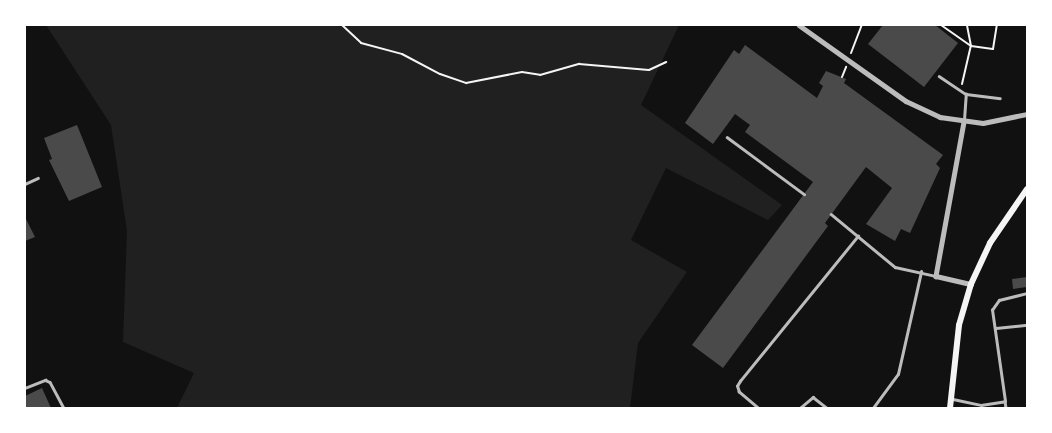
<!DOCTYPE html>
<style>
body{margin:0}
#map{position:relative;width:1052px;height:433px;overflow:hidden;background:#111;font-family:"Nunito Sans",sans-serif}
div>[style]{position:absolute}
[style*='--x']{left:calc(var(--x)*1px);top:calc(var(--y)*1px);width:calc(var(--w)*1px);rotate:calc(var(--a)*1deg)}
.green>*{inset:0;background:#202020}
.building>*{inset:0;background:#4a4a4a}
.path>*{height:2px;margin:-1px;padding:0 1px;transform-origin:1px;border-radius:1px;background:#f5f5f5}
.service>*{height:2.5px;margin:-1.25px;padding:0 1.25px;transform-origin:1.25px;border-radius:1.25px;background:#bcbcbc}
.minor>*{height:4.5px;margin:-2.25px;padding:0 2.25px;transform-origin:2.25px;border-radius:2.25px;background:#bcbcbc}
.secondary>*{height:6px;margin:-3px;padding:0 3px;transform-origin:3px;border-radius:3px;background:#f5f5f5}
span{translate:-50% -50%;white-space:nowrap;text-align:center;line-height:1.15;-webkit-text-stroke:4.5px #fff;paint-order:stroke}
.frame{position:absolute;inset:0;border:26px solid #fff;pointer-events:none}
</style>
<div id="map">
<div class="green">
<i style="clip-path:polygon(46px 25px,679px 25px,641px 105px,782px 205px,768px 220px,666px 168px,631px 240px,687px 272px,638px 343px,630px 408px,177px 408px,194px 373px,123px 342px,127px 231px,111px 125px)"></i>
</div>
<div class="building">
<i style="clip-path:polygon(883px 25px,935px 25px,958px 43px,924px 87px,868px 44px)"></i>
<i style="clip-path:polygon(745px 45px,817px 98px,823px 86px,819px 83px,826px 71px,846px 79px,844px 83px,943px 155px,936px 164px,940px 168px,910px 233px,901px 229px,895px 241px,866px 224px,892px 188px,866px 167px,825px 223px,828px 226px,723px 368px,692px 345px,813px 182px,745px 132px,750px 125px,735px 114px,713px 144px,685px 123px,734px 50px,739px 54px)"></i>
<i style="clip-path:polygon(77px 125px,102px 187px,69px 201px,49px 160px,52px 159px,44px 138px)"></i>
<i style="clip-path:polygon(25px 217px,35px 237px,25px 241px)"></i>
<i style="clip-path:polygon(1027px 277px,1027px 287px,1013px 289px,1012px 279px)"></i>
<i style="clip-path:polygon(42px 388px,51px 408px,25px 408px,25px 396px)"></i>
</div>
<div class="path">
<i style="--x:342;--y:25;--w:26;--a:43"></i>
<i style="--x:361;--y:43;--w:42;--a:15"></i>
<i style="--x:402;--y:54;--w:43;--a:27.8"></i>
<i style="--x:440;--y:74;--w:28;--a:19"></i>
<i style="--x:466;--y:83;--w:57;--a:-11.1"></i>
<i style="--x:522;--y:72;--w:18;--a:9"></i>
<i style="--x:540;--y:75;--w:41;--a:-15.8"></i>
<i style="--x:579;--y:64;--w:70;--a:4.9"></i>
<i style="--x:649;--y:70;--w:19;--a:-25"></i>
<i style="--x:941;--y:25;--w:37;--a:35"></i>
<i style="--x:971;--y:46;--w:22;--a:8"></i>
<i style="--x:993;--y:49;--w:24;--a:-81"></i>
<i style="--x:851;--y:53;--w:30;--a:-69"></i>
<i style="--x:842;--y:77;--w:11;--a:-68"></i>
<i style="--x:962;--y:84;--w:39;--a:-77"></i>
<i style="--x:971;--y:46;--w:21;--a:-101"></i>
</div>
<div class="service">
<i style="--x:939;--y:76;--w:32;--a:34"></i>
<i style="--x:964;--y:120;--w:26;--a:-86"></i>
<i style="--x:966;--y:94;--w:34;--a:7"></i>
<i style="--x:727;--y:137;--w:96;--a:36.5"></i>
<i style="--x:25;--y:184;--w:14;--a:-25"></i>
<i style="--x:831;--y:214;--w:83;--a:39.6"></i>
<i style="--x:895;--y:267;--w:42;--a:12.4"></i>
<i style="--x:996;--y:328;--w:31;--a:-6"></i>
<i style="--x:25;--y:388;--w:22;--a:-22"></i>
<i style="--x:45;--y:380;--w:5;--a:22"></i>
<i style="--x:50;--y:382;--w:30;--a:62"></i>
<i style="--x:953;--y:399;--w:29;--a:12"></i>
<i style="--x:981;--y:405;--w:24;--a:-9"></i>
<i style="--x:1005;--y:401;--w:92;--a:-98.1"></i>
<i style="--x:992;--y:310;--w:12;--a:-55"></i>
<i style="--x:999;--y:300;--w:29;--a:-14"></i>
<i style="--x:1005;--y:401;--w:7;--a:82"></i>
<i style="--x:758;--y:408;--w:25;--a:-140"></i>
<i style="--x:739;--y:392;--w:6;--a:-108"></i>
<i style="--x:737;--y:386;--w:6;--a:-59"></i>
<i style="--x:740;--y:381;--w:187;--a:-50.9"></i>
<i style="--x:800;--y:408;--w:17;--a:-40"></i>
<i style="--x:813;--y:397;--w:18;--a:38"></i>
<i style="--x:873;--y:408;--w:42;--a:-53.7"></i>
<i style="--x:898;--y:374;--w:105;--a:-77.3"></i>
</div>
<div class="minor">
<i style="--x:799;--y:25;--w:131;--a:35.4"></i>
<i style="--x:906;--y:101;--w:38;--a:25"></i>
<i style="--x:940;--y:117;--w:43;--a:7.9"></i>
<i style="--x:983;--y:123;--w:45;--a:-11.6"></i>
<i style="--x:964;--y:122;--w:157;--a:100.3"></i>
<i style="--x:936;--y:276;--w:36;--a:13"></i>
</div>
<div class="secondary">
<i style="--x:950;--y:408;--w:83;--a:-83.8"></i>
<i style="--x:959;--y:325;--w:43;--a:-73.7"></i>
<i style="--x:971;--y:284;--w:45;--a:-65.1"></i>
<i style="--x:990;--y:243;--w:65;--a:-55.6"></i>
</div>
<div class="frame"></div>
</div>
